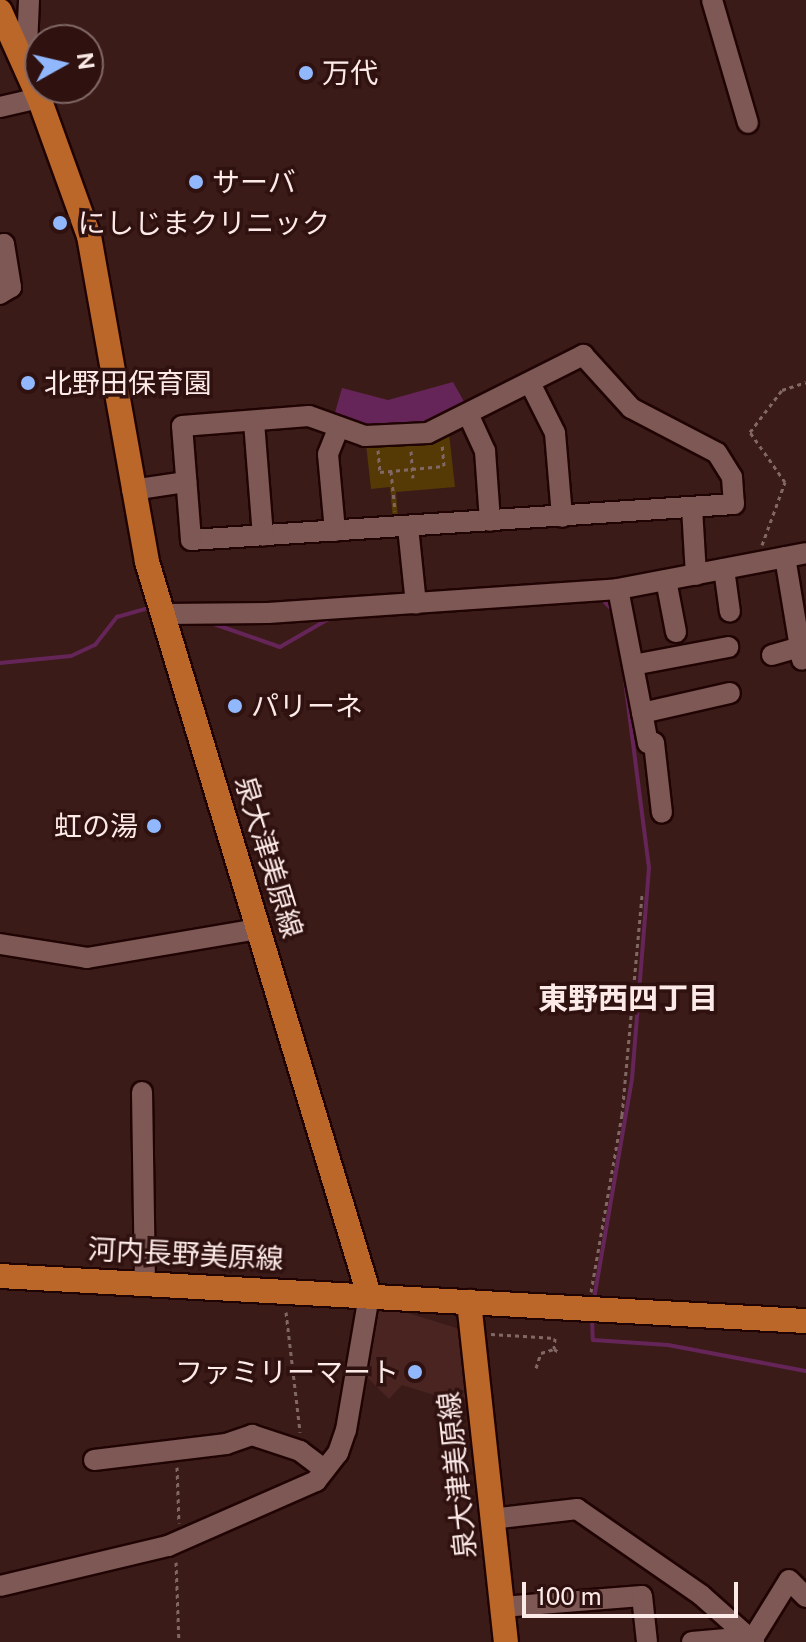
<!DOCTYPE html>
<meta charset="utf-8">
<style>
body{margin:0}
#map{position:relative;width:806px;height:1642px;overflow:hidden;background:#3a1b18;font-family:"Public Sans","Noto Sans JP",sans-serif}
div>[style]{position:absolute}
[style*='--x']{left:calc(var(--x)*1px);top:calc(var(--y)*1px);width:calc(var(--w)*1px);rotate:calc(var(--a)*1deg)}
.built>*{inset:0;background:#4a2421}
.green>*{inset:0;background:#553a06}
.water>*{inset:0;background:#652558}
.stream>*{height:4px;margin:-2px;padding:0 2px;transform-origin:2px;border-radius:2px;background:#652558}
.path>*{height:3px;margin-top:-1.5px;transform-origin:0;background:repeating-linear-gradient(90deg,#826865 0 4px,transparent 0 8px)}
.roads{filter:drop-shadow(2px 0 #200404) drop-shadow(-2px 0 #200404) drop-shadow(0 2px #200404) drop-shadow(0 -2px #200404)}
.minor>*{height:20px;margin:-10px;padding:0 10px;transform-origin:10px;border-radius:10px;background:#7d5854}
.major>*{height:24px;margin:-12px;padding:0 12px;transform-origin:12px;border-radius:12px;background:#bb6729}
.dots>*{width:22px;height:22px;translate:-50% -50%;box-sizing:border-box;border:4px solid #2f110f;border-radius:50%}
span{translate:-50% -50%;white-space:nowrap;text-align:center;line-height:1.15;-webkit-text-stroke:7px #2f110f;paint-order:stroke}
.poi-label{font-size:28px;color:#fceae8}
.left{translate:0 -50%;text-align:left}
.right{translate:-100% -50%;text-align:right}
.street-label{font-size:28px;color:#fceae8}
.neighbourhood-label{font-size:30px;color:#fceae8;font-weight:700}
.north{position:absolute;left:24px;top:24px;width:80px;height:80px;box-sizing:border-box;background:#2f110f;border:2px solid #816866;border-radius:50%;rotate:82deg;font-size:22px;font-weight:700;line-height:32px;text-align:center;color:#fceae8}
.north::after{content:'';display:block;margin:auto;width:28px;height:36px;background:#91b8fd;clip-path:polygon(50% 0,100% 100%,50% 72%,0 100%)}
.scale{position:absolute;left:522px;top:1582px;width:216px;height:36px;box-sizing:border-box;border:4px solid #fceae8;border-top:0;padding-left:10px;font-size:24px;line-height:28px;white-space:nowrap;color:#fceae8;-webkit-text-stroke:6px #2f110f;paint-order:stroke}
</style>
<div id="map">
<div class="built">
<i style="clip-path:polygon(398px 1310px,463px 1330px,473px 1407px,402px 1385px,389px 1399px,362px 1372px,373px 1312px)"></i>
</div>
<div class="green">
<i style="clip-path:polygon(449px 433px,455px 487px,396px 492px,398px 519px,393px 520px,390px 487px,371px 489px,366px 444px,431px 441px)"></i>
</div>
<div class="water">
<i style="clip-path:polygon(453px 382px,466px 405px,425px 422px,366px 426px,334px 416px,342px 388px,388px 400px)"></i>
</div>
<div class="stream">
<i style="--x:601;--y:598;--w:19;--a:47"></i>
<i style="--x:211;--y:623;--w:73;--a:19.2"></i>
<i style="--x:280;--y:647;--w:58;--a:-30.1"></i>
<i style="--x:0;--y:663;--w:71;--a:-5.6"></i>
<i style="--x:71;--y:656;--w:26;--a:-25"></i>
<i style="--x:95;--y:645;--w:36;--a:-52"></i>
<i style="--x:117;--y:617;--w:35;--a:-16"></i>
<i style="--x:594;--y:1299;--w:223;--a:-80.2"></i>
<i style="--x:632;--y:1079;--w:212;--a:-85.4"></i>
<i style="--x:649;--y:868;--w:198;--a:-97.3"></i>
<i style="--x:592;--y:1317;--w:23;--a:88"></i>
<i style="--x:593;--y:1340;--w:75;--a:3.8"></i>
<i style="--x:668;--y:1345;--w:140;--a:10.7"></i>
</div>
<div class="path">
<i style="--x:378;--y:450;--w:22;--a:85"></i>
<i style="--x:380;--y:472;--w:64;--a:-5.4"></i>
<i style="--x:444;--y:466;--w:22;--a:-95"></i>
<i style="--x:411;--y:451;--w:27;--a:86"></i>
<i style="--x:391;--y:471;--w:40;--a:84.3"></i>
<i style="--x:762;--y:545;--w:67;--a:-69.9"></i>
<i style="--x:785;--y:482;--w:61;--a:-125"></i>
<i style="--x:750;--y:432;--w:53;--a:-52.7"></i>
<i style="--x:782;--y:390;--w:25;--a:-18"></i>
<i style="--x:591;--y:1292;--w:180;--a:-80.1"></i>
<i style="--x:622;--y:1115;--w:222;--a:-84.8"></i>
<i style="--x:286;--y:1312;--w:121;--a:83.3"></i>
<i style="--x:491;--y:1334;--w:64;--a:3.6"></i>
<i style="--x:555;--y:1338;--w:11;--a:95"></i>
<i style="--x:554;--y:1349;--w:6;--a:31"></i>
<i style="--x:536;--y:1368;--w:16;--a:-72"></i>
<i style="--x:541;--y:1353;--w:14;--a:-17"></i>
<i style="--x:177;--y:1467;--w:56;--a:88"></i>
<i style="--x:176;--y:1562;--w:80;--a:87.9"></i>
</div>
<div class="roads">
<div class="minor">
<i style="--x:712;--y:0;--w:128;--a:73.7"></i>
<i style="--x:26;--y:69;--w:69;--a:-87.5"></i>
<i style="--x:0;--y:107;--w:40;--a:-13"></i>
<i style="--x:0;--y:245;--w:4;--a:-14"></i>
<i style="--x:4;--y:244;--w:44;--a:80.8"></i>
<i style="--x:11;--y:287;--w:13;--a:148"></i>
<i style="--x:583;--y:355;--w:72;--a:47.8"></i>
<i style="--x:631;--y:408;--w:97;--a:27.6"></i>
<i style="--x:717;--y:453;--w:28;--a:58"></i>
<i style="--x:732;--y:477;--w:27;--a:86"></i>
<i style="--x:734;--y:504;--w:544;--a:176.21"></i>
<i style="--x:191;--y:540;--w:114;--a:-94.5"></i>
<i style="--x:182;--y:426;--w:127;--a:-4.5"></i>
<i style="--x:309;--y:416;--w:59;--a:19.7"></i>
<i style="--x:365;--y:436;--w:63;--a:-2.7"></i>
<i style="--x:428;--y:433;--w:174;--a:-26.7"></i>
<i style="--x:530;--y:383;--w:56;--a:63.4"></i>
<i style="--x:555;--y:433;--w:84;--a:85.2"></i>
<i style="--x:468;--y:414;--w:41;--a:65.3"></i>
<i style="--x:485;--y:451;--w:70;--a:85.9"></i>
<i style="--x:254;--y:422;--w:114;--a:85.5"></i>
<i style="--x:132;--y:490;--w:55;--a:-8.4"></i>
<i style="--x:692;--y:508;--w:67;--a:86.6"></i>
<i style="--x:408;--y:527;--w:77;--a:84.1"></i>
<i style="--x:335;--y:531;--w:77;--a:-95.2"></i>
<i style="--x:328;--y:454;--w:29;--a:-68"></i>
<i style="--x:785;--y:557;--w:104;--a:80.6"></i>
<i style="--x:724;--y:569;--w:43;--a:82.1"></i>
<i style="--x:666;--y:580;--w:53;--a:79.1"></i>
<i style="--x:618;--y:589;--w:157;--a:79"></i>
<i style="--x:648;--y:743;--w:6;--a:0"></i>
<i style="--x:654;--y:743;--w:70;--a:83.5"></i>
<i style="--x:165;--y:614;--w:103;--a:-0.6"></i>
<i style="--x:268;--y:613;--w:351;--a:-3.9"></i>
<i style="--x:618;--y:589;--w:191;--a:-10.8"></i>
<i style="--x:772;--y:655;--w:29;--a:-16"></i>
<i style="--x:633;--y:665;--w:97;--a:-10.7"></i>
<i style="--x:642;--y:713;--w:90;--a:-12.8"></i>
<i style="--x:0;--y:944;--w:88;--a:9.1"></i>
<i style="--x:87;--y:958;--w:174;--a:-9.6"></i>
<i style="--x:142;--y:1092;--w:190;--a:89.1"></i>
<i style="--x:94;--y:1460;--w:133;--a:-6.9"></i>
<i style="--x:226;--y:1444;--w:28;--a:-19"></i>
<i style="--x:252;--y:1435;--w:51;--a:18.4"></i>
<i style="--x:300;--y:1451;--w:31;--a:37"></i>
<i style="--x:491;--y:1519;--w:87;--a:-6.6"></i>
<i style="--x:577;--y:1509;--w:151;--a:34.7"></i>
<i style="--x:701;--y:1595;--w:71;--a:41.6"></i>
<i style="--x:0;--y:1586;--w:173;--a:-13.4"></i>
<i style="--x:168;--y:1546;--w:162;--a:-23.7"></i>
<i style="--x:316;--y:1481;--w:36;--a:-52"></i>
<i style="--x:338;--y:1453;--w:24;--a:-71"></i>
<i style="--x:346;--y:1430;--w:137;--a:-80.3"></i>
<i style="--x:502;--y:1607;--w:140;--a:-4.5"></i>
<i style="--x:642;--y:1596;--w:46;--a:83.8"></i>
<i style="--x:752;--y:1640;--w:70;--a:-58.3"></i>
<i style="--x:789;--y:1580;--w:24;--a:45"></i>
<i style="--x:692;--y:1642;--w:57;--a:-5"></i>
</div>
<div class="major">
<i style="--x:0;--y:11;--w:95;--a:65.9"></i>
<i style="--x:39;--y:98;--w:147;--a:70.1"></i>
<i style="--x:89;--y:236;--w:331;--a:79.9"></i>
<i style="--x:147;--y:562;--w:766;--a:73.15"></i>
<i style="--x:0;--y:1276;--w:807;--a:3.2"></i>
<i style="--x:469;--y:1302;--w:342;--a:83.8"></i>
</div>
</div>
<div class="dots">
<i style="left:306px;top:73px;background:#91b8fd"></i>
<i style="left:196px;top:182px;background:#91b8fd"></i>
<i style="left:60px;top:223px;background:#91b8fd"></i>
<i style="left:28px;top:383px;background:#91b8fd"></i>
<i style="left:235px;top:706px;background:#91b8fd"></i>
<i style="left:154px;top:826px;background:#91b8fd"></i>
<i style="left:415px;top:1372px;background:#91b8fd"></i>
</div>
<div class="poi-label">
<span class="left" style="left:322px;top:73px">万代</span>
<span class="left" style="left:212px;top:182px">サーバ</span>
<span class="left" style="left:78px;top:223px">にしじまクリニック</span>
<span class="left" style="left:44px;top:383px">北野田保育園</span>
<span class="left" style="left:251px;top:706px">パリーネ</span>
<span class="right" style="left:138px;top:826px">虹の湯</span>
<span class="right" style="left:399px;top:1372px">ファミリーマート</span>
</div>
<div class="street-label">
<span style="left:269px;top:857px;rotate:73deg">泉大津美原線</span>
<span style="left:186px;top:1254px;rotate:3deg">河内長野美原線</span>
<span style="left:457px;top:1475px;rotate:-96deg">泉大津美原線</span>
</div>
<div class="neighbourhood-label">
<span style="left:628px;top:998px">東野西四丁目</span>
</div>
<div class="north">N</div>
<div class="scale">100 m</div>
</div>
